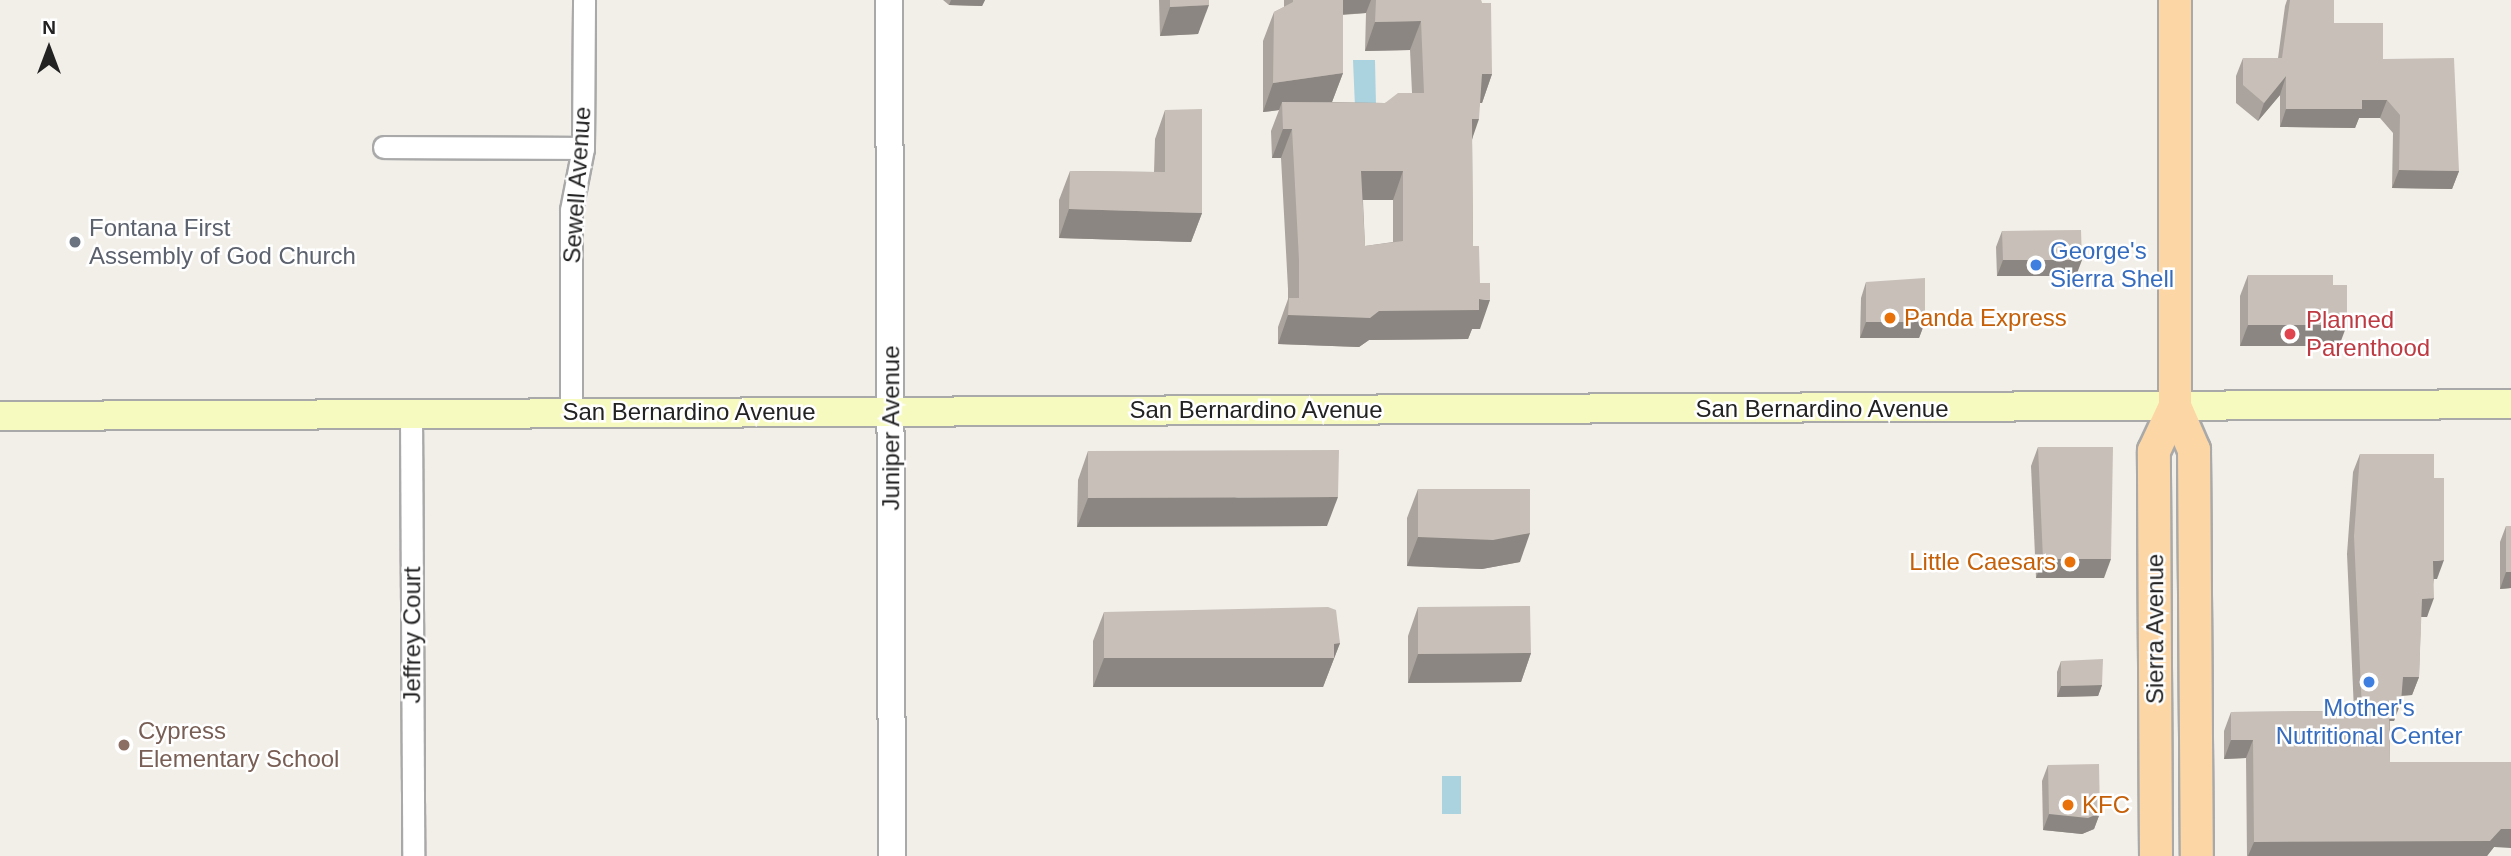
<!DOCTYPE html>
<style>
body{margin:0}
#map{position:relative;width:2511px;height:856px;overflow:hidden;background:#f2efe9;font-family:Arial,sans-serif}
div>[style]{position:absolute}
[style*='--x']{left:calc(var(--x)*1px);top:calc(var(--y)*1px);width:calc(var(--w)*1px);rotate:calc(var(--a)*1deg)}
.water>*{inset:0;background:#aad3df}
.roads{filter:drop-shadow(2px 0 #a9a9a9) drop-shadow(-2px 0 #a9a9a9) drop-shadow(0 2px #a9a9a9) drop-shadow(0 -2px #a9a9a9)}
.minor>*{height:21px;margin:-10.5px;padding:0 10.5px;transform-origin:10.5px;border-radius:10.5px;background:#fff}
.tertiary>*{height:26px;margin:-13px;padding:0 13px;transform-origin:13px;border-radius:13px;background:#fff}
.secondary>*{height:28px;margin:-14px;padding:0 14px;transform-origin:14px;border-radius:14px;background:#f7fabf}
.primary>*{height:32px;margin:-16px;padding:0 16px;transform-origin:16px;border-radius:16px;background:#fcd6a4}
.wall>*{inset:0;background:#aba49e}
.shaded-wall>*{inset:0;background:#8b8681}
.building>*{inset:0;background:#c7bfb8}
.dots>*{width:19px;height:19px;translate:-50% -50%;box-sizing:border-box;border:4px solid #fff;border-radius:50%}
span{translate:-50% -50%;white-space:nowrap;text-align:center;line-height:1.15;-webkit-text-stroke:5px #fff;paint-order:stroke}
.street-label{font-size:24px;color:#222}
.worship-label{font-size:24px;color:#5b616d}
.left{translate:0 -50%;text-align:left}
.shop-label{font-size:24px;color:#366cbe}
.food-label{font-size:24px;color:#c56008}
.right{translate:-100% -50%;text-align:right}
.health-label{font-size:24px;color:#be3a42}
.education-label{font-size:24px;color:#785e54}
.north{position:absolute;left:14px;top:14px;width:70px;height:70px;-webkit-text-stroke:5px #fff;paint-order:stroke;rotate:0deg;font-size:19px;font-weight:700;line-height:28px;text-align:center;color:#222}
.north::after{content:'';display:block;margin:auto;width:24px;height:32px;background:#222;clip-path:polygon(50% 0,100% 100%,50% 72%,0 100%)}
</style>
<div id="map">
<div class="water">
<i style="clip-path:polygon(1353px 60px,1375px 60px,1376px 106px,1355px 107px)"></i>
<i style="clip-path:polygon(1442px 776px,1461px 776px,1461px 814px,1442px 814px)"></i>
</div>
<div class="roads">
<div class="minor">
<i style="--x:384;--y:147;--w:199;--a:0.3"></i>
<i style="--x:571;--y:412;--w:202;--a:-90"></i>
<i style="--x:571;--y:210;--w:63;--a:-79"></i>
<i style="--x:583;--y:148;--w:148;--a:-89.6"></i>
<i style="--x:411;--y:413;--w:443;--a:89.7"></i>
</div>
<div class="tertiary">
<i style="--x:889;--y:0;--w:856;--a:89.8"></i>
</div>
<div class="secondary">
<i style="--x:0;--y:416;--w:2511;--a:-0.27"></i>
</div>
<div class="primary">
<i style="--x:2175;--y:0;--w:406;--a:90"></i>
<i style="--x:2175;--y:406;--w:48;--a:66.6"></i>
<i style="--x:2194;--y:450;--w:406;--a:89.6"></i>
<i style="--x:2156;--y:856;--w:405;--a:-90.3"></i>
<i style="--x:2154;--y:451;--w:50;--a:-65"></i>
</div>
</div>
<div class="wall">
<i style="clip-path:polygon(943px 0,985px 0,982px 6px,949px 5px)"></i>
<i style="clip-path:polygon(1159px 0,1209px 0,1198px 34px,1160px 36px)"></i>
<i style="clip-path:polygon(evenodd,1284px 0,1481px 0,1492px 74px,1482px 103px,1480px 103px,1472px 140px,1473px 246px,1480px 329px,1472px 329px,1468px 339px,1369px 340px,1359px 347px,1278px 344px,1278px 327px,1288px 299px,1288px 289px,1281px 158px,1272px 158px,1271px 131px,1279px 110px,1263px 112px,1263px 41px,1274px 12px,1284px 7px,1284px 0,1366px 13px,1365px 51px,1410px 50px,1412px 93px,1385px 103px,1332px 102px,1343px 73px,1343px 15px,1366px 13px,1284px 0,1363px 200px,1393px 200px,1393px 242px,1365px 246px,1363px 200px)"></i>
<i style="clip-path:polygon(2287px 0,2334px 0,2334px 23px,2383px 59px,2459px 171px,2452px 189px,2392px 188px,2393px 133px,2380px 118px,2359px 118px,2355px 128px,2280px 127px,2280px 95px,2258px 121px,2236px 103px,2236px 76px,2243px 58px,2278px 58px,2285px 6px)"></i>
<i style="clip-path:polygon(1165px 110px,1202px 213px,1191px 242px,1059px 238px,1059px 200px,1070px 171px,1154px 172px,1155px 139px)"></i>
<i style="clip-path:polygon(2002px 231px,2076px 276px,1997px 276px,1996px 247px)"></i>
<i style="clip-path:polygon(2248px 275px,2333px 285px,2339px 346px,2240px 346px,2240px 296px)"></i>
<i style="clip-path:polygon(1866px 282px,1925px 322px,1919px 338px,1860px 338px,1861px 298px)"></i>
<i style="clip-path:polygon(2038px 447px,2104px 578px,2036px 578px,2031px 466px)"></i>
<i style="clip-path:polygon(1088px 451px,1327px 526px,1077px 527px,1078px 480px)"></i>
<i style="clip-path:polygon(2360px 454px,2437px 579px,2434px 579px,2427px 617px,2421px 617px,2419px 677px,2412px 695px,2401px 696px,2394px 721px,2390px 721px,2390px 762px,2494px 847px,2487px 856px,2247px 856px,2246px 758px,2224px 759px,2224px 731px,2231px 712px,2354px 711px,2347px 554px,2353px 472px)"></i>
<i style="clip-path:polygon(1418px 489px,1520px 562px,1482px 569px,1407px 566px,1407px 518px)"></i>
<i style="clip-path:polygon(2506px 526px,2511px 526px,2511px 588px,2500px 589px,2500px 542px)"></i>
<i style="clip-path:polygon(1418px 607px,1531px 653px,1521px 682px,1408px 683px,1408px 636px)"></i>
<i style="clip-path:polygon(1104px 612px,1340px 643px,1323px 687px,1093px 687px,1093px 641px)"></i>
<i style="clip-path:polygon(2061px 661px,2102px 685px,2098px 696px,2057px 697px,2057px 672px)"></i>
<i style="clip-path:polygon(2048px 765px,2100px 813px,2094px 829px,2082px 834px,2043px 830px,2042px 781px)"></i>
</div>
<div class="shaded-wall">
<i style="clip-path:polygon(951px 0,985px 0,982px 6px,949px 5px)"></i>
<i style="clip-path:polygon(1338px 0,1371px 0,1366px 13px,1332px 15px)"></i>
<i style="clip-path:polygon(1209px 5px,1198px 34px,1160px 36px,1170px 7px)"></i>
<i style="clip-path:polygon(1421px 21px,1410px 50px,1365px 51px,1375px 22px)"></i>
<i style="clip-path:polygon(1343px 73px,1332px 102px,1282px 102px,1279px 110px,1263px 112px,1273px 83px)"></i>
<i style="clip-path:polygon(1482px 74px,1492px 74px,1482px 103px,1471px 103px)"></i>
<i style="clip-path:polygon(2286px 76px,2280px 95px,2258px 121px,2264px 103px)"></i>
<i style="clip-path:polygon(2362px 100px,2387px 100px,2380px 118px,2359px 118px,2355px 128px,2280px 127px,2286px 109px)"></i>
<i style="clip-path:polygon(1472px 119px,1479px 119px,1469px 148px)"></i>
<i style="clip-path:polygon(1283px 129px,1292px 129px,1281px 158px,1272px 158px)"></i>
<i style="clip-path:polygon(2399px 170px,2459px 171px,2452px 189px,2392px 188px)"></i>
<i style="clip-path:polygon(1361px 171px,1403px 171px,1393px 200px,1350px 200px)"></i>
<i style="clip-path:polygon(1069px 209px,1202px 213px,1191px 242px,1059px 238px)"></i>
<i style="clip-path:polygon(2003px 260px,2082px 260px,2076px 276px,1997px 276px)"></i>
<i style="clip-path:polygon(1479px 299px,1490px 300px,1480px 329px,1472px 329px,1468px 339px,1369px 340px,1359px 347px,1278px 344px,1288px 315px,1379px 311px)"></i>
<i style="clip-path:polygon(1866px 322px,1925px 322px,1919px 338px,1860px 338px)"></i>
<i style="clip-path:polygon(2248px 325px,2347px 325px,2339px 346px,2240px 346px)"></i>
<i style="clip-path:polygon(1338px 497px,1327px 526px,1077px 527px,1088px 498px)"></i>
<i style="clip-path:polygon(1530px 533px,1520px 562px,1482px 569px,1407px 566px,1418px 537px)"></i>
<i style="clip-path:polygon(2043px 559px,2111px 559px,2104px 578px,2036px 578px)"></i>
<i style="clip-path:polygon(2444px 560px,2437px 579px,2427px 579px,2433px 561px)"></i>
<i style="clip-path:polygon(2506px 572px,2511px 572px,2511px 588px,2500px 589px)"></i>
<i style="clip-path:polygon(2434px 598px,2427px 617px,2415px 617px,2422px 599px)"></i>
<i style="clip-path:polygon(1340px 643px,1323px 687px,1093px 687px,1104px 658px)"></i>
<i style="clip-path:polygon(1531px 653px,1521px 682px,1408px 683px,1418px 654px)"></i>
<i style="clip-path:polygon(2403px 677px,2419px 677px,2412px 695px,2396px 696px)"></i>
<i style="clip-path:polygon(2102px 685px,2098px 696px,2057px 697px,2061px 686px)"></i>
<i style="clip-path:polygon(2389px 702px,2401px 702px,2394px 721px,2383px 721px)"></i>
<i style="clip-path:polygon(2231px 740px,2253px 740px,2246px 758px,2224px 759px)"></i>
<i style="clip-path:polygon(2100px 813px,2094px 829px,2082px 834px,2043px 830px,2049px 814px)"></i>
<i style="clip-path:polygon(2501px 829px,2511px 829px,2511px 848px,2494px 847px,2487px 856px,2248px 856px,2254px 842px)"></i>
</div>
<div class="building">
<i style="clip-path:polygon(1170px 0,1209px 0,1209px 5px,1170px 7px)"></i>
<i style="clip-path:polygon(1293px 0,1343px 0,1343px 73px,1273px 83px,1274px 12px,1293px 2px)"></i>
<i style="clip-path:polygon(evenodd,1376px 0,1481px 0,1482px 3px,1491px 3px,1492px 74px,1482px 74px,1479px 119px,1472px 119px,1473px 246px,1479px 246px,1480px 283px,1490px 283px,1490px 300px,1479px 299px,1479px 310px,1379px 311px,1370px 318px,1288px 315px,1289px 298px,1299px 298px,1299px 260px,1292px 129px,1283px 129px,1282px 102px,1385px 103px,1398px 93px,1424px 93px,1421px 21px,1375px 22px,1376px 0,1361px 171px,1403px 171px,1403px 241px,1365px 246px,1361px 171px)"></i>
<i style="clip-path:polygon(2290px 0,2334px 0,2334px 23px,2383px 23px,2383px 59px,2454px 58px,2459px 171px,2399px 170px,2400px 115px,2387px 100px,2362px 100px,2362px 109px,2286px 109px,2286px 76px,2264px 103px,2243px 85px,2243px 58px,2282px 58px)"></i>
<i style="clip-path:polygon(1202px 109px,1202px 213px,1069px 209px,1070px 171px,1165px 172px,1165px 110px)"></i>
<i style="clip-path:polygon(2081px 230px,2082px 260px,2003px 260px,2002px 231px)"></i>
<i style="clip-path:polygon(2248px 275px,2333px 275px,2333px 285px,2347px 285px,2347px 325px,2248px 325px)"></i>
<i style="clip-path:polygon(1925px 278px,1925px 322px,1866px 322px,1866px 282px)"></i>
<i style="clip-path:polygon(2038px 447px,2113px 447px,2111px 559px,2043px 559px)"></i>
<i style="clip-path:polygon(1339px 450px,1338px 497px,1088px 498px,1088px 451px)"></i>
<i style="clip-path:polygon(2360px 454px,2434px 454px,2434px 478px,2444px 478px,2444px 560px,2433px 561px,2434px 598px,2422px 599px,2419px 677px,2403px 677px,2401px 702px,2389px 702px,2390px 762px,2511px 762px,2511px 829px,2501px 829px,2490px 841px,2254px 842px,2253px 740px,2231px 740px,2231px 712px,2362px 711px,2354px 536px)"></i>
<i style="clip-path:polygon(1418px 489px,1530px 489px,1530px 533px,1493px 540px,1418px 537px)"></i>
<i style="clip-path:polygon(2506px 526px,2511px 526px,2511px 572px,2506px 572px)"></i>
<i style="clip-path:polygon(1530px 606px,1531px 653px,1418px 654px,1418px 607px)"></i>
<i style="clip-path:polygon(1328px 607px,1336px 610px,1340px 643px,1334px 644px,1334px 658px,1104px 658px,1104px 612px)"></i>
<i style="clip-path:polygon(2103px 659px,2102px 685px,2061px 686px,2061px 661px)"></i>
<i style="clip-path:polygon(2099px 764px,2100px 813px,2088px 818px,2049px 814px,2048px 765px)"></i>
</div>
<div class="dots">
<i style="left:75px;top:242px;background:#6b7280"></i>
<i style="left:2036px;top:265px;background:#3f7fe0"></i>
<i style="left:1890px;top:318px;background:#e8710a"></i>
<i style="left:2290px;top:334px;background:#e0444e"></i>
<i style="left:2070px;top:562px;background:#e8710a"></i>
<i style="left:2369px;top:682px;background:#3f7fe0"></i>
<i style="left:124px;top:745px;background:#8d6e63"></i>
<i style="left:2068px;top:805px;background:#e8710a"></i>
</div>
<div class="street-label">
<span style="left:577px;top:185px;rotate:-86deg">Sewell Avenue</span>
<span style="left:1822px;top:409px">San Bernardino Avenue</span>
<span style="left:1256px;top:410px">San Bernardino Avenue</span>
<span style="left:689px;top:412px">San Bernardino Avenue</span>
<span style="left:891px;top:428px;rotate:-90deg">Juniper Avenue</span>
<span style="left:2155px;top:629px;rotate:-90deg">Sierra Avenue</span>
<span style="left:412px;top:635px;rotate:-90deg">Jeffrey Court</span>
</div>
<div class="worship-label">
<span class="left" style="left:89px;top:242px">Fontana First<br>Assembly of God Church</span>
</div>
<div class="shop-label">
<span class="left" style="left:2050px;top:265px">George's<br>Sierra Shell</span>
<span style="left:2369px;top:722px">Mother's<br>Nutritional Center</span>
</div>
<div class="food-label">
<span class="left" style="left:1904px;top:318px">Panda Express</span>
<span class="right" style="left:2056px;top:562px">Little Caesars</span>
<span class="left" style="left:2082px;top:805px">KFC</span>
</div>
<div class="health-label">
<span class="left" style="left:2306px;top:334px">Planned<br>Parenthood</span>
</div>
<div class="education-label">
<span class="left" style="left:138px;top:745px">Cypress<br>Elementary School</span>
</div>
<div class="north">N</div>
</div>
